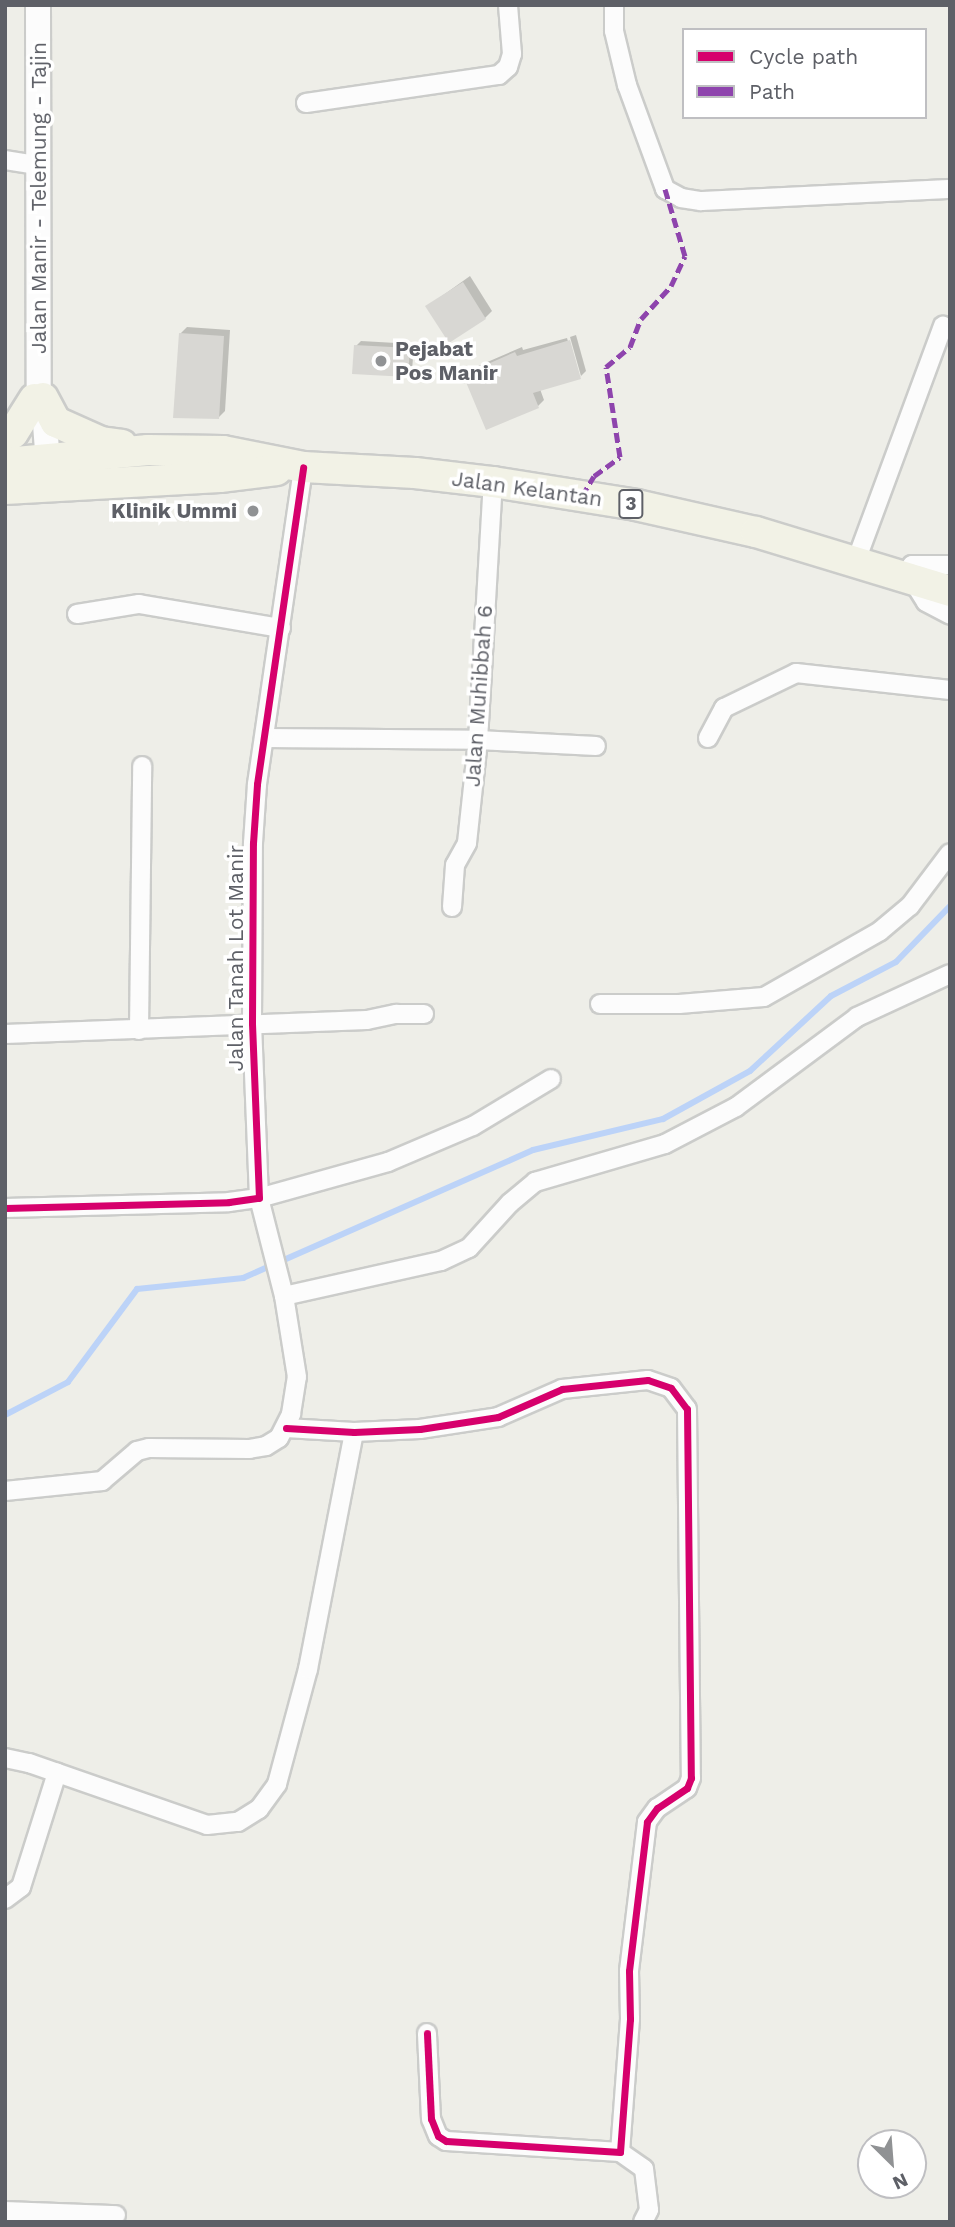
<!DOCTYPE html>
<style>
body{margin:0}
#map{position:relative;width:955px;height:2227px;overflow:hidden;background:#eeeee8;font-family:"Work Sans",sans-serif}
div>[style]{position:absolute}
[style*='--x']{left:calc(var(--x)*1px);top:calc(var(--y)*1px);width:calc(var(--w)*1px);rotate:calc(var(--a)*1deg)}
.shadow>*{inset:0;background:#0003}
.stream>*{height:6px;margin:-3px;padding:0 3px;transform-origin:3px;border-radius:3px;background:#bcd3f8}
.building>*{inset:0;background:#d8d7d3}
.roads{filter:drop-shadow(2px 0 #cbccca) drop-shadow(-2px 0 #cbccca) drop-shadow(0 2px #cbccca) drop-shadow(0 -2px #cbccca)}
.minor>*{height:18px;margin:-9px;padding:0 9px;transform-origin:9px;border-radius:9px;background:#fcfcfc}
.secondary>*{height:24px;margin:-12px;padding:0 12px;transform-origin:12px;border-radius:12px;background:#fcfcfc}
.trunk>*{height:30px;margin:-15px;padding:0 15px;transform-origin:15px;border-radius:15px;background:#f2f2e6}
.quiet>*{height:5px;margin-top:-2.5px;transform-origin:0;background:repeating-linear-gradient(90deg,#8e44ad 0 10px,transparent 0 15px)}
.cycleway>*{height:7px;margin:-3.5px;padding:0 3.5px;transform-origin:3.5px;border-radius:3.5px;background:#d6006c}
.dots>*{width:19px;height:19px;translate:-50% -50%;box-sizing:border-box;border:4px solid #fff;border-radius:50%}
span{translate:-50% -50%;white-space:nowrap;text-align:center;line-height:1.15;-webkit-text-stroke:7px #fff;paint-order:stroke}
.shield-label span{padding:2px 5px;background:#fff;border:2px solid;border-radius:5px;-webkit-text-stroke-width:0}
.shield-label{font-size:19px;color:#5e6067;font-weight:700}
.street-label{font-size:21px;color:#5e6067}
.poi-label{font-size:21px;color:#5e6067;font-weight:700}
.left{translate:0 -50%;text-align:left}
.right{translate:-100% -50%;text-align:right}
.frame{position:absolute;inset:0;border:7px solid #5e6067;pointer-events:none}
.legend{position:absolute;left:682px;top:28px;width:245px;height:91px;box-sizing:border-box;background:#fff;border:2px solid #bfbfc2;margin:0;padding:9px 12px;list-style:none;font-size:21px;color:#5e6067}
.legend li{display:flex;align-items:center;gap:14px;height:35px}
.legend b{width:35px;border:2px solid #bfbfc2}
.north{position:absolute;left:857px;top:2129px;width:70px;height:70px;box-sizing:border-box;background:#fff;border:2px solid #bfbfc2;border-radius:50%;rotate:155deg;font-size:19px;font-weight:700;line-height:28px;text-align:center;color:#5e6067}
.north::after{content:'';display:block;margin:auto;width:24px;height:32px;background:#909294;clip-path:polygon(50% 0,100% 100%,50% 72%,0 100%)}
</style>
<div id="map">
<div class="shadow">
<i style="clip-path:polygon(470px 276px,492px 311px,485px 318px,428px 306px)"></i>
<i style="clip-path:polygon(187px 327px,230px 330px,225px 411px,219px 417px,180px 334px)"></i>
<i style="clip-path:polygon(576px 335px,586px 371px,581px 376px,570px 337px)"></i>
<i style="clip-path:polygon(567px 338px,578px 376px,581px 376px,540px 389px,544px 400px,538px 406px,465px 376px,471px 369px,522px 347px,523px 350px)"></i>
<i style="clip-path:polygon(361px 341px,414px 344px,412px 371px,408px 376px,356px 346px)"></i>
</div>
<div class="stream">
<i style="--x:5;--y:1415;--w:71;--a:-27.6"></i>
<i style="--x:68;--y:1382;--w:116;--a:-53.4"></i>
<i style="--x:137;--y:1289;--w:107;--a:-5.9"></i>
<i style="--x:243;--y:1278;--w:317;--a:-23.8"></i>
<i style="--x:533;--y:1150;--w:134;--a:-13.4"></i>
<i style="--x:663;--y:1119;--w:99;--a:-28.9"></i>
<i style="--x:750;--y:1071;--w:110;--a:-42.8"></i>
<i style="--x:831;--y:996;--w:73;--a:-27.6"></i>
<i style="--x:896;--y:962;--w:78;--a:-46"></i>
</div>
<div class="building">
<i style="clip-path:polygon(463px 282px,486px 319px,449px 343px,425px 306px)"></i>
<i style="clip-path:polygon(179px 333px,224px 336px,219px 419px,173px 418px)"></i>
<i style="clip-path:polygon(570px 340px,581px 379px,533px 393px,539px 408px,486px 430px,463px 375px,515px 352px,517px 356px)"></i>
<i style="clip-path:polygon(354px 345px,410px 348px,408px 377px,352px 374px)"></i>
</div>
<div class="roads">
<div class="minor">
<i style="--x:614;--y:5;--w:26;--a:90"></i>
<i style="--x:614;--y:31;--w:56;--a:76.5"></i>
<i style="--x:627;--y:85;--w:111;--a:69.9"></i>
<i style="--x:665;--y:189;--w:18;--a:29"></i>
<i style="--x:681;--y:198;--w:20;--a:9"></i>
<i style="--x:701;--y:201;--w:249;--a:-2.8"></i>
<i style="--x:306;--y:103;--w:195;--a:-8.3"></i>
<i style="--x:499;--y:75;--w:12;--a:-42"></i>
<i style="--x:508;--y:67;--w:14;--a:-73"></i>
<i style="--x:512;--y:54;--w:49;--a:-94.7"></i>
<i style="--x:5;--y:160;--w:33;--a:9"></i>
<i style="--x:856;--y:561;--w:251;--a:-69.7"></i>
<i style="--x:905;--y:576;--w:13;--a:-58"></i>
<i style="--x:912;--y:565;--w:38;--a:0"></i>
<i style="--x:911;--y:578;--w:28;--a:58"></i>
<i style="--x:926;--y:602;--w:27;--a:28"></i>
<i style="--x:77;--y:614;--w:63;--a:-9.2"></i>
<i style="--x:139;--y:604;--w:144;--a:9.6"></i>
<i style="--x:265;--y:738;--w:213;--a:0.5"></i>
<i style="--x:478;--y:740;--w:118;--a:2.9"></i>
<i style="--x:708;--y:738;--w:34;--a:-62"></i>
<i style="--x:724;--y:708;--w:80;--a:-25.9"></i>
<i style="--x:796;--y:673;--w:155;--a:6.3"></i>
<i style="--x:452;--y:907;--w:42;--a:-85.9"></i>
<i style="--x:455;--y:865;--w:25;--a:-61"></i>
<i style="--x:467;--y:843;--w:104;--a:-83.9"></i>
<i style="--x:478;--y:740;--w:258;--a:-86.7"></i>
<i style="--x:600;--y:1004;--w:79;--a:0"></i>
<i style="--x:679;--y:1004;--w:85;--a:-4.7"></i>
<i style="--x:764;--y:997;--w:133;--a:-29.6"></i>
<i style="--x:880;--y:931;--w:39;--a:-40"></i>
<i style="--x:910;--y:906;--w:66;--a:-53"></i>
<i style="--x:139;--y:1030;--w:264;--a:-89.3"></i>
<i style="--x:5;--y:1034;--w:362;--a:-2.2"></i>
<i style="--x:367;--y:1020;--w:30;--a:-12"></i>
<i style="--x:396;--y:1014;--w:28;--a:0"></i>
<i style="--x:5;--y:1208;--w:224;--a:-1.5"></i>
<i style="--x:229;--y:1202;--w:30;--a:-8"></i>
<i style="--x:259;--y:1198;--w:175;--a:-92.3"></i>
<i style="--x:252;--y:1023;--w:180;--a:-89.7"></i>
<i style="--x:253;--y:843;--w:59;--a:-86.1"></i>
<i style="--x:257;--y:784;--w:320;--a:-81.7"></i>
<i style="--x:284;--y:1296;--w:161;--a:-12.6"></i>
<i style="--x:441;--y:1261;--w:31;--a:-25"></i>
<i style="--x:469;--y:1248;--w:61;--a:-47.7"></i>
<i style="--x:510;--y:1203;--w:33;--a:-40"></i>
<i style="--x:535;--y:1182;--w:135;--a:-16.3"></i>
<i style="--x:665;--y:1144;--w:80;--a:-27.5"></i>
<i style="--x:736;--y:1107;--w:151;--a:-36.6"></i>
<i style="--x:857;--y:1017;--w:102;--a:-24.8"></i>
<i style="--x:286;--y:1428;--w:68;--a:3.4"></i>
<i style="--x:354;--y:1432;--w:66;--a:-2.6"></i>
<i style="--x:420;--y:1429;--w:79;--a:-8.7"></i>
<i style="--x:498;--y:1417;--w:70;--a:-23.6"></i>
<i style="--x:562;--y:1389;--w:86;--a:-6"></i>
<i style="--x:648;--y:1380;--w:24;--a:19"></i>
<i style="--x:671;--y:1388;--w:26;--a:53"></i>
<i style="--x:687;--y:1409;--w:369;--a:89.4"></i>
<i style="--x:691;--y:1778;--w:11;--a:112"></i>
<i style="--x:687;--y:1788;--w:36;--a:146"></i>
<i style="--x:657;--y:1808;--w:17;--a:126"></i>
<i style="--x:647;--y:1822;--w:150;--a:96.9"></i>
<i style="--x:629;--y:1971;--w:48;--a:88.8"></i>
<i style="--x:630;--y:2019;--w:133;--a:94.3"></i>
<i style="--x:620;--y:2152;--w:174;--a:-176.4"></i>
<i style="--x:446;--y:2141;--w:9;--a:-148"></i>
<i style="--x:438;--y:2136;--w:18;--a:-112"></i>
<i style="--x:431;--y:2119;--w:86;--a:-92.7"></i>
<i style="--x:5;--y:1491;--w:98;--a:-5.9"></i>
<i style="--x:102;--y:1481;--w:46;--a:-40.6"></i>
<i style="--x:137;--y:1451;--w:12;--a:-14"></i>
<i style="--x:149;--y:1448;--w:100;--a:0.6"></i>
<i style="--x:249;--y:1449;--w:17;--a:-10"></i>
<i style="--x:266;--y:1446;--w:15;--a:-32"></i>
<i style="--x:279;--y:1438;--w:27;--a:-63"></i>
<i style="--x:291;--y:1414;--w:37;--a:-81"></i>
<i style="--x:297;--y:1377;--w:82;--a:-99.1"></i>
<i style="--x:284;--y:1296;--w:101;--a:-104.3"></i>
<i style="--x:259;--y:1198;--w:134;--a:-15.6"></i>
<i style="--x:388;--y:1162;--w:92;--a:-23"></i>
<i style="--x:473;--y:1126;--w:91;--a:-31.1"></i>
<i style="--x:5;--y:1758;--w:25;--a:12"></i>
<i style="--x:29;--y:1763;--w:188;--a:19.2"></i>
<i style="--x:207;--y:1825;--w:31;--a:-6"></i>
<i style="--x:238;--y:1822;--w:25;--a:-32"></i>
<i style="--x:259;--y:1809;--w:31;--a:-54"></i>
<i style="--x:277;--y:1784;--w:119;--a:-74.9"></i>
<i style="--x:308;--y:1669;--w:241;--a:-79"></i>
<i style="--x:5;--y:1899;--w:20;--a:-37"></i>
<i style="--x:21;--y:1887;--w:120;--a:-72.5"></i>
<i style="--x:620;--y:2152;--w:29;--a:35"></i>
<i style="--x:644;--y:2169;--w:41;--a:83"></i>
<i style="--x:649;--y:2210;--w:13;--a:117"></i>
<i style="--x:5;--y:2211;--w:111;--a:2.1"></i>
</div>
<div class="secondary">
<i style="--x:38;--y:5;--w:386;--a:89.9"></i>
<i style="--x:39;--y:391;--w:8;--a:60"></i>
<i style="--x:43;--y:398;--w:78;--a:85.6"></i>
</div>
<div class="trunk">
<i style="--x:43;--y:398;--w:27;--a:62"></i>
<i style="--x:56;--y:422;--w:49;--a:24"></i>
<i style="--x:101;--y:442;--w:21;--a:8"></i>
<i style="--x:5;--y:438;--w:9;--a:-32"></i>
<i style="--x:13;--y:433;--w:40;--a:-58"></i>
<i style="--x:5;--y:463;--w:144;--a:-5.2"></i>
<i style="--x:148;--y:450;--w:75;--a:0.8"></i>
<i style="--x:223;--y:451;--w:82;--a:11.3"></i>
<i style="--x:303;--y:467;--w:112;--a:3.1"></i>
<i style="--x:415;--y:473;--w:79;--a:6.6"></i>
<i style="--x:493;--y:482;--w:145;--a:9.1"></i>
<i style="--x:636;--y:505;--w:123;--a:12.7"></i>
<i style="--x:756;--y:532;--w:203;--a:16.9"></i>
<i style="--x:5;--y:489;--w:215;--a:-3.2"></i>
<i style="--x:220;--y:477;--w:57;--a:-7"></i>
</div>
</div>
<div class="quiet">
<i style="--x:582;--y:496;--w:23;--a:-59"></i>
<i style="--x:594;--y:476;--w:32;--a:-36"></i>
<i style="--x:620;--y:457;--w:91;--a:-98.8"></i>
<i style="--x:606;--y:367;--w:31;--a:-40"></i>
<i style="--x:630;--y:347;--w:30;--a:-69"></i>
<i style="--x:641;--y:319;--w:45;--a:-47.7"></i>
<i style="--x:671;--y:286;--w:33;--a:-65"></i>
<i style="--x:685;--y:256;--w:70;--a:-106.6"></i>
</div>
<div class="cycleway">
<i style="--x:5;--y:1208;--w:224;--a:-1.5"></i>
<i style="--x:229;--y:1202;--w:30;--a:-8"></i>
<i style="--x:259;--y:1198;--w:175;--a:-92.3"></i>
<i style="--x:252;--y:1023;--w:180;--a:-89.7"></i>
<i style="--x:253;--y:843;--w:59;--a:-86.1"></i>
<i style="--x:257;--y:784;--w:320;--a:-81.7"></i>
<i style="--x:286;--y:1428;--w:68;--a:3.4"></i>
<i style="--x:354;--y:1432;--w:66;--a:-2.6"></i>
<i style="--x:420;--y:1429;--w:79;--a:-8.7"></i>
<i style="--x:498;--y:1417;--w:70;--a:-23.6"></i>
<i style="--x:562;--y:1389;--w:86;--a:-6"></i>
<i style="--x:648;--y:1380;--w:24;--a:19"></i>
<i style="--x:671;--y:1388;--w:26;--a:53"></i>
<i style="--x:687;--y:1409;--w:369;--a:89.4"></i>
<i style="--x:691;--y:1778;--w:11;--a:112"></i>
<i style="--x:687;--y:1788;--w:36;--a:146"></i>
<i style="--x:657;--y:1808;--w:17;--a:126"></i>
<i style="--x:647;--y:1822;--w:150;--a:96.9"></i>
<i style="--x:629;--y:1971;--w:48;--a:88.8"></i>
<i style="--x:630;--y:2019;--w:133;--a:94.3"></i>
<i style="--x:620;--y:2152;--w:174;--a:-176.4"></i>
<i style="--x:446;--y:2141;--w:9;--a:-148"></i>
<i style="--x:438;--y:2136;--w:18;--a:-112"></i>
<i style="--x:431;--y:2119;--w:86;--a:-92.7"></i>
</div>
<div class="dots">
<i style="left:381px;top:361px;background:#909294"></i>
<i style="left:253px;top:511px;background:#909294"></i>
</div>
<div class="shield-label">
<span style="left:631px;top:504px">3</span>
</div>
<div class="street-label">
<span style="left:39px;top:198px;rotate:-90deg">Jalan Manir - Telemung - Tajin</span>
<span style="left:527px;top:489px;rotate:8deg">Jalan Kelantan</span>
<span style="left:479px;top:696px;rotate:-86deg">Jalan Muhibbah 6</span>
<span style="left:236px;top:958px;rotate:-90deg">Jalan Tanah Lot Manir</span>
</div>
<div class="poi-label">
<span class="left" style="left:395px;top:361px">Pejabat<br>Pos Manir</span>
<span class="right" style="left:237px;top:511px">Klinik Ummi</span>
</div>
<div class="frame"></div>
<ul class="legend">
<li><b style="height:9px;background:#d6006c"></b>Cycle path</li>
<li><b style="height:9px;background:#8e44ad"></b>Path</li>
</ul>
<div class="north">N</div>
</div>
